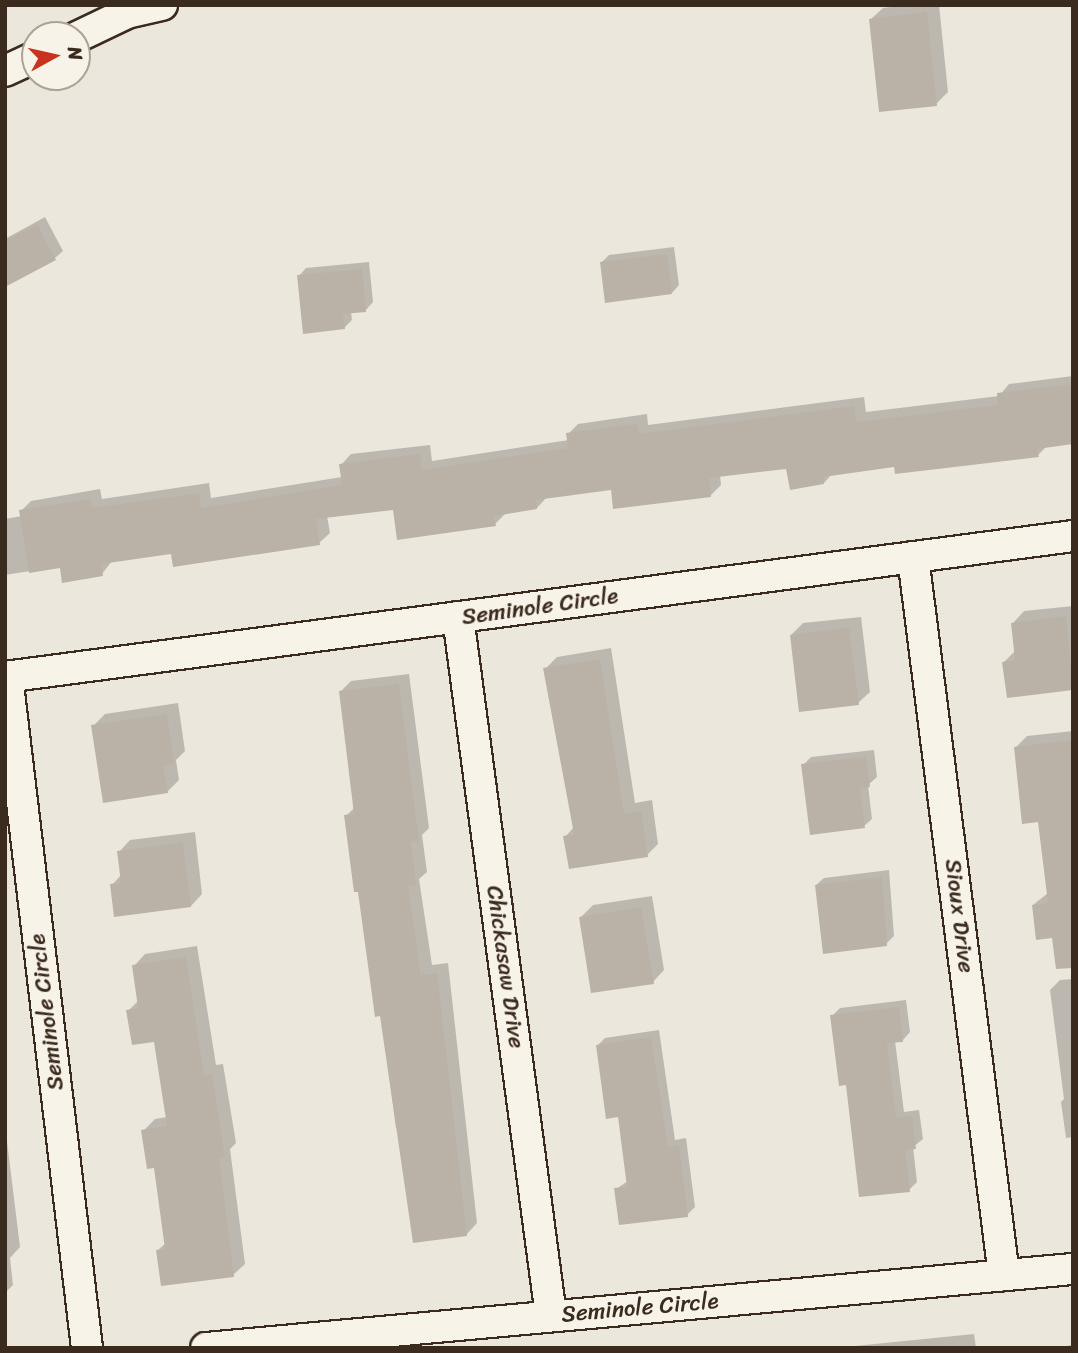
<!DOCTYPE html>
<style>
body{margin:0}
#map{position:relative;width:1078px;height:1353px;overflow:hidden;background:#ece7dc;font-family:Sriracha,sans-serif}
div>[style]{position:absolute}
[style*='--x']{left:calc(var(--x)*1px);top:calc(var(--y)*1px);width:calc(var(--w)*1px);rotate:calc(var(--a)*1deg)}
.shadow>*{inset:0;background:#0003}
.building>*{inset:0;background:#bab2a7}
.roads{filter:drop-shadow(2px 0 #3b2a1e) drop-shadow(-2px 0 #3b2a1e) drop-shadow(0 2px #3b2a1e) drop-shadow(0 -2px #3b2a1e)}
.street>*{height:30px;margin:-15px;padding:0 15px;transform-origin:15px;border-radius:15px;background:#f7f3e8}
span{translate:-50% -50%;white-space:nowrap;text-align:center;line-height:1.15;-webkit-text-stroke:6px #f7f3e8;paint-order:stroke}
.street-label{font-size:23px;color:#3b2a1e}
.frame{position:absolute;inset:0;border:7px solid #3b2a1e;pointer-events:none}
.north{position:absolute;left:21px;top:21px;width:70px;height:70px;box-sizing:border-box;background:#f7f3e8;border:2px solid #aca397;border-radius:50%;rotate:82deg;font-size:19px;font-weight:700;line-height:28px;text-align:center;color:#3b2a1e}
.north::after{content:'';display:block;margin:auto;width:24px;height:32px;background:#c8321e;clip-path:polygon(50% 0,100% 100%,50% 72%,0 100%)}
</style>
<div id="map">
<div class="shadow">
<i style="clip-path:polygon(905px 5px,939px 5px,948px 92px,936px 104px,871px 19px,883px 8px)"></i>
<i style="clip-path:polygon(45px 217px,63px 251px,55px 258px,5px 285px,5px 239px)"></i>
<i style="clip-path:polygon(674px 247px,679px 285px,672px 293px,601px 263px,609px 255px)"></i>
<i style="clip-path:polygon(369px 262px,373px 302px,366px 310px,351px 312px,352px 320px,344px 328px,299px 276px,306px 268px)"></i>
<i style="clip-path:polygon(1073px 376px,1073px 443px,1047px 446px,1038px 455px,896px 465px,832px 474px,824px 483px,788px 467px,720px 475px,721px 485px,710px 496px,613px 488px,547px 497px,537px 508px,505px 514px,495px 524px,395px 508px,327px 516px,330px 533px,319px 543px,172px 552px,112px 561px,102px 574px,62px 566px,5px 575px,5px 519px,22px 516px,21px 511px,31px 501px,100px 489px,102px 499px,209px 483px,211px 498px,342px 477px,341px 465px,351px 454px,430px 445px,432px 461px,569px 440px,568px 434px,578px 424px,647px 414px,648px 425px,864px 397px,866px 412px,999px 396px,1009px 384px)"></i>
<i style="clip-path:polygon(1073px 606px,1073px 688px,1004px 662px,1016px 650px,1013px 623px,1024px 611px)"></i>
<i style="clip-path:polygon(861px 617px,870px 692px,858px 703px,791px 635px,803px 623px)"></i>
<i style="clip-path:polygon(611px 648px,635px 803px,652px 800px,658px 844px,647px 855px,565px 837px,574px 827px,545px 669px,557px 657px)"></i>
<i style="clip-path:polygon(409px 674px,429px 828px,422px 835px,427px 872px,419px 879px,432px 965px,448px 963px,477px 1223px,466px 1235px,401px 1127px,396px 1128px,381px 1014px,346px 816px,355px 807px,340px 692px,351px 681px)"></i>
<i style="clip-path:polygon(178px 703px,185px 751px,176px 760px,179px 780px,167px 792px,93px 726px,105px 714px)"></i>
<i style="clip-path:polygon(1073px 731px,1073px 933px,1033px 905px,1048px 893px,1039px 820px,1015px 748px,1027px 736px)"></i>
<i style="clip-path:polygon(874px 750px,877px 777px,868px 785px,872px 819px,864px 826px,803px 765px,811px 757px)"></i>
<i style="clip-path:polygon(195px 832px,202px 894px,191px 906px,112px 885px,121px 875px,119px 852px,130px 840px)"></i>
<i style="clip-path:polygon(889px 870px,894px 936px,886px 944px,816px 885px,824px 878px)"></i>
<i style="clip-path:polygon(652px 896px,664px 970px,653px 982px,581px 917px,593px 905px)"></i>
<i style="clip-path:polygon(197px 946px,216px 1065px,223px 1064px,236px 1143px,230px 1149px,245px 1264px,233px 1275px,158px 1250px,166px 1243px,156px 1166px,143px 1131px,155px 1119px,167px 1117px,155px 1040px,128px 1011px,139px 1000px,134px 966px,145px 954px)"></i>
<i style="clip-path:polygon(1073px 979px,1073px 1137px,1066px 1138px,1061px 1102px,1064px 1099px,1050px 990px,1060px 980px)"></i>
<i style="clip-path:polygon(906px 1000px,910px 1032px,903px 1040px,895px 1041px,904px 1112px,919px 1110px,923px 1139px,913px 1147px,917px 1182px,909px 1190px,847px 1083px,832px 1016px,840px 1008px)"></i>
<i style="clip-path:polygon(659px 1030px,675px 1140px,686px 1138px,695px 1207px,687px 1215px,616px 1189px,628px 1181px,619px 1115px,597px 1046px,605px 1038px)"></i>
<i style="clip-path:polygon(5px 1125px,20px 1247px,10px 1258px,13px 1285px,5px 1293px)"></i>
<i style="clip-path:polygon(974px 1334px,976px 1348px,835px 1348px)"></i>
<i style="clip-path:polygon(1073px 1345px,1073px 1348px,1049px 1348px)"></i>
</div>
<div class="building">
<i style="clip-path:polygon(927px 12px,937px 106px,879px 112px,869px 19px)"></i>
<i style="clip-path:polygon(37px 224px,56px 260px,5px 287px,5px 241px)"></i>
<i style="clip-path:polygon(667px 254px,672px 294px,605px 303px,600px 262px)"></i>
<i style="clip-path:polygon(362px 269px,366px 312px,343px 314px,345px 329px,303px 334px,297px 275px)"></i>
<i style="clip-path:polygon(1073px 384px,1073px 444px,1037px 449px,1039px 457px,895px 474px,894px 467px,823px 477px,824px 484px,790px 490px,786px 469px,709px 478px,711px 497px,613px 509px,611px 490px,536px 500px,537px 509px,494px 516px,496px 526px,397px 540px,393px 510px,316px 519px,320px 545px,173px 567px,171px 554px,101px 564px,103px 576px,62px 583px,60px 568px,29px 573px,19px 510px,90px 499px,92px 508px,199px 493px,201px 508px,342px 485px,339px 464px,420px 454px,422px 470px,568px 448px,566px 433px,637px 424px,639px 434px,854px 406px,856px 422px,998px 405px,997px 393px)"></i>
<i style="clip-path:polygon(1066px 616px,1073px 690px,1007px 698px,1002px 662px,1015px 660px,1011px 623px)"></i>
<i style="clip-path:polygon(849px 627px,859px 705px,799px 712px,790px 635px)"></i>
<i style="clip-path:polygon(600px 659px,624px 814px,641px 811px,648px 857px,569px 869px,563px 836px,574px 834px,543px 668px)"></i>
<i style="clip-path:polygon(399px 684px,419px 841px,411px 841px,416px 885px,408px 886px,421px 975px,437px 973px,467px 1236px,413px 1243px,380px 1016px,375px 1017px,358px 892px,354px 892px,344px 815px,354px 814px,339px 691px)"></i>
<i style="clip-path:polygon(167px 714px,174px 764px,163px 766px,168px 793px,103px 803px,91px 725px)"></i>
<i style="clip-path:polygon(1073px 740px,1073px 968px,1056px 969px,1052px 938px,1036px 940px,1032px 905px,1048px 903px,1038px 822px,1022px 824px,1014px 747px)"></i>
<i style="clip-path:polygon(866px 757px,870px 787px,860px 788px,865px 828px,810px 835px,801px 764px)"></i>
<i style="clip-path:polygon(183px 842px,191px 907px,114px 917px,110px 884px,121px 883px,117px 851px)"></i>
<i style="clip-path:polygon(882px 877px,887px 946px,823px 954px,815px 885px)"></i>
<i style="clip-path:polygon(641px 907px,654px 984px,591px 993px,579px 917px)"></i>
<i style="clip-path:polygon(186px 957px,204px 1076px,212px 1074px,225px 1157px,219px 1158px,234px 1277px,161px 1286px,156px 1250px,165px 1249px,154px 1168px,147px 1169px,141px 1130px,167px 1126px,154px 1042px,132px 1045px,126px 1010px,138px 1008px,132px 965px)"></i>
<i style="clip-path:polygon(899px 1007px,903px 1042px,887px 1043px,896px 1118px,912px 1116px,916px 1149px,905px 1150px,910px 1192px,859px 1197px,846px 1085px,839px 1086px,830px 1015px)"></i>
<i style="clip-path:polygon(651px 1037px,668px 1147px,679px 1145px,688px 1217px,619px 1225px,614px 1188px,627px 1187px,618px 1117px,606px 1119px,596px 1045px)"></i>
</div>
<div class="roads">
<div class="street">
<i style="--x:77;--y:37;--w:55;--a:-25.6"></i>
<i style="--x:127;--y:13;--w:36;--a:-13"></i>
<i style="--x:5;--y:71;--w:33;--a:-25"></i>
<i style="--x:913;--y:557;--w:724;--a:82.78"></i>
<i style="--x:458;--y:617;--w:705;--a:82.42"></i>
<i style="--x:7;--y:676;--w:677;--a:83.21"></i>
<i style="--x:5;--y:677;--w:1077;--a:-7.52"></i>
<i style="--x:206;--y:1348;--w:871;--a:-5.21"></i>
</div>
</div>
<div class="street-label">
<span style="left:540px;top:607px;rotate:-8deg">Seminole Circle</span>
<span style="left:959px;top:916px;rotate:83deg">Sioux Drive</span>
<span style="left:505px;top:967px;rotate:82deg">Chickasaw Drive</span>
<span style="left:47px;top:1012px;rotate:-97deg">Seminole Circle</span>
<span style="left:640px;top:1308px;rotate:-5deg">Seminole Circle</span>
</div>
<div class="frame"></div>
<div class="north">N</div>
</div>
